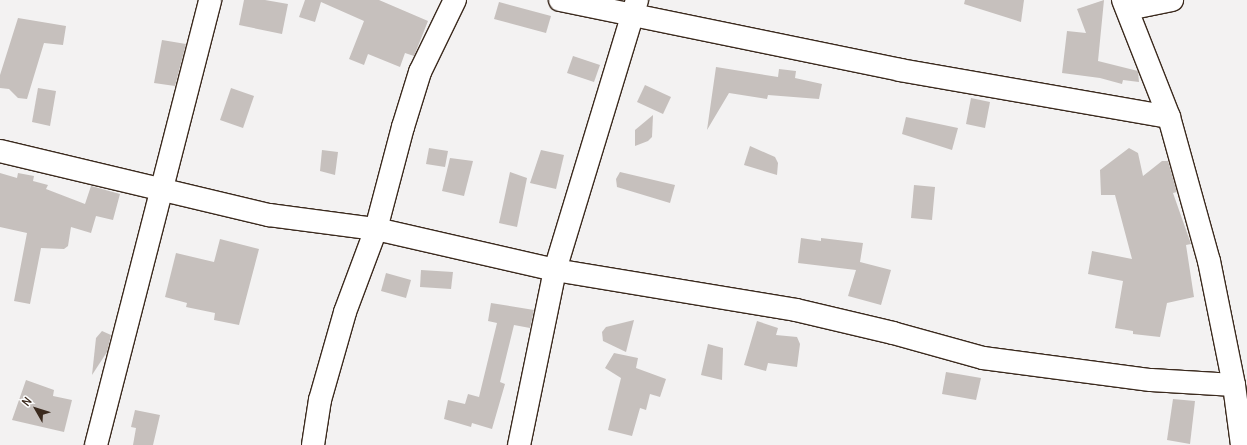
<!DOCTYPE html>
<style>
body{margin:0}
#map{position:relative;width:1247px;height:445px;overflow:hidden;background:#f3f2f2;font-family:Delius,sans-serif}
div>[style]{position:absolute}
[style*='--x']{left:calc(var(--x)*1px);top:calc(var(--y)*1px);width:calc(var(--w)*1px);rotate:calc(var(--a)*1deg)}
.building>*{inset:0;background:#c6c0bd}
.roads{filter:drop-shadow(1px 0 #3b2a1e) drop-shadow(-1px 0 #3b2a1e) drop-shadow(0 1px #3b2a1e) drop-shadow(0 -1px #3b2a1e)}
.minor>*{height:22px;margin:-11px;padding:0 11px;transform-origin:11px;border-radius:11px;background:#fff}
.tertiary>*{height:22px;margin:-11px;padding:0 11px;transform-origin:11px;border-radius:11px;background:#fff}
span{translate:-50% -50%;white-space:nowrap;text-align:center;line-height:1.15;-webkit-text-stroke:3.5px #fff;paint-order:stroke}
.north{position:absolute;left:16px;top:389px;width:40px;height:40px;-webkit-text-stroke:3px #fff;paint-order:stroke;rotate:309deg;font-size:11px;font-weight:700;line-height:16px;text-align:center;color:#3b2a1e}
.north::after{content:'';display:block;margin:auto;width:14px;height:18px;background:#3b2a1e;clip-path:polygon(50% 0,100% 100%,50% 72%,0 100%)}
</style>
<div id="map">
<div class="building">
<i style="clip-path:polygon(244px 0,265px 0,288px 4px,282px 34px,239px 25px)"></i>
<i style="clip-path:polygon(305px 0,379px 0,428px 21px,414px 56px,405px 53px,400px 67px,368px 54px,364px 65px,349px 59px,364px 21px,321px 2px,315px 22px,299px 17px)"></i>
<i style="clip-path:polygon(965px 0,1024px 0,1021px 22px,964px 4px)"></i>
<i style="clip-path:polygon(1104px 0,1098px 61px,1138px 71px,1139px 82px,1123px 80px,1122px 84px,1100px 78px,1062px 73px,1067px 31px,1086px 33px,1077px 9px)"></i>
<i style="clip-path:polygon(499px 2px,551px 16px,546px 33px,494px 19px)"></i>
<i style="clip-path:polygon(18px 18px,66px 26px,63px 45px,44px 43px,27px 99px,18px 98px,9px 89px,0 88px,0 75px)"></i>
<i style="clip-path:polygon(162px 40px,186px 44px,175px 86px,154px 83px)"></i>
<i style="clip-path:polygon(573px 56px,600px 65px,594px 82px,567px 73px)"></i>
<i style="clip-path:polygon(716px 67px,778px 77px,779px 69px,796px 71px,795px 78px,822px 84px,819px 99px,768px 95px,767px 99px,729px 93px,707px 130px)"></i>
<i style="clip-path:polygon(645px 85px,671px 97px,663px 114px,637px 102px)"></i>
<i style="clip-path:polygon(38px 88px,56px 91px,50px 126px,32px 122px)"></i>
<i style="clip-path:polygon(231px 88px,254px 96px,243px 128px,220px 120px)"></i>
<i style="clip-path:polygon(971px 98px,990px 102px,985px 128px,966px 124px)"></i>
<i style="clip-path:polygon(653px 115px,652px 137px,648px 141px,635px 146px,635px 130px)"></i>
<i style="clip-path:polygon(906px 117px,958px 128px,952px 150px,902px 134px)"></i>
<i style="clip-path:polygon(750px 146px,775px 157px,778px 163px,777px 175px,744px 165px)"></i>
<i style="clip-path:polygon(429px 148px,448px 151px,445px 167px,426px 164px)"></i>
<i style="clip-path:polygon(1129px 148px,1138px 153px,1143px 176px,1162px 161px,1168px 161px,1177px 192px,1173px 193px,1191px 244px,1186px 245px,1194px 297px,1167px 303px,1160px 337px,1133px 334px,1133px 331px,1115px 328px,1123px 281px,1088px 274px,1092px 251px,1132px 259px,1115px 195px,1101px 195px,1100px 170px)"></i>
<i style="clip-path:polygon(322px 150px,338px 152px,335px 175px,320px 171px)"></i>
<i style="clip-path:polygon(541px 150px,564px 155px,556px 189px,530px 183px)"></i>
<i style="clip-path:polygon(450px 158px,473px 161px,464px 196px,442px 191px)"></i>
<i style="clip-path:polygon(510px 172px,527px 178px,517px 227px,499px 223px)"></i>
<i style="clip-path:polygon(620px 172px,675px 185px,670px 203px,617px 187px,616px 179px)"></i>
<i style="clip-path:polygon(0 173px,17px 178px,18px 173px,34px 176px,33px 181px,48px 185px,46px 189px,85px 204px,91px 186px,120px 194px,113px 220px,96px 216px,91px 233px,71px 227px,68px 246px,64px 249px,41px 248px,30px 304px,14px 301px,27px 233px,0 227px)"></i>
<i style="clip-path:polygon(914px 185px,935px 187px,932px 220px,911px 218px)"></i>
<i style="clip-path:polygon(801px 238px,821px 241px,821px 238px,863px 243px,860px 262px,891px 270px,881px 305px,848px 296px,856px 270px,798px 263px)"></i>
<i style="clip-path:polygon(220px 239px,259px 249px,239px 325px,214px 320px,215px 313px,186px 307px,187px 303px,165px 297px,176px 253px,214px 262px)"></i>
<i style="clip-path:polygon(421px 270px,453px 272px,451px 289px,420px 287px)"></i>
<i style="clip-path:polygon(386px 273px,411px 280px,406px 298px,381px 291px)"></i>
<i style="clip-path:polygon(491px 303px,534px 310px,530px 328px,514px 325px,500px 382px,505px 384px,492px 429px,472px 423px,471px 427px,444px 419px,448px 400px,465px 404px,468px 394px,479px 397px,497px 323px,488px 321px)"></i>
<i style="clip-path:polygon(634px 320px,626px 352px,603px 341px,602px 332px,606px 327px)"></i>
<i style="clip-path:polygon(757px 321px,778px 328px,776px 335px,797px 337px,800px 344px,797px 367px,768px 363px,766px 371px,744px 365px)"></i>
<i style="clip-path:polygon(102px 331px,111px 335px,107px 352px,92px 375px,96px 338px)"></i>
<i style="clip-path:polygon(708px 344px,723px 348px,722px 380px,701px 375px)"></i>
<i style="clip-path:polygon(614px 353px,638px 358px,636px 368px,666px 379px,660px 397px,650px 394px,646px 410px,640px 408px,632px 436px,608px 430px,621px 378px,605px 368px)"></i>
<i style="clip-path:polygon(946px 372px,981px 378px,976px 400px,942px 394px)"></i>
<i style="clip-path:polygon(26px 380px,54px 390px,53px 396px,72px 400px,64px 432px,12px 420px)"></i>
<i style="clip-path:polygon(1173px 399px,1195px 401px,1190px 444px,1167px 440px)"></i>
<i style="clip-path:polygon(135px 410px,160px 415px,153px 445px,133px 445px,136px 428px,131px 427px)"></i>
</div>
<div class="roads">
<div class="minor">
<i style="--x:560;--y:0;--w:347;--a:11.6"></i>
<i style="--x:900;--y:70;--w:273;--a:9.9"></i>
<i style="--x:637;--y:0;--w:282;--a:106.9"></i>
<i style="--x:555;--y:270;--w:244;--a:9.4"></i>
<i style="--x:796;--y:310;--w:100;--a:13.3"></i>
<i style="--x:893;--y:333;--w:93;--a:15.5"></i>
<i style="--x:983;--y:358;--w:169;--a:7.5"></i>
<i style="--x:1151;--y:380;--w:83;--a:3.4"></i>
<i style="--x:1128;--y:9;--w:45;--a:-11.6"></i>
<i style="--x:0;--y:151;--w:277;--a:13.4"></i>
<i style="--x:269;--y:215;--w:108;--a:7.5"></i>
<i style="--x:376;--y:229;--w:184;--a:12.9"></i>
<i style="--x:555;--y:270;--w:179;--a:101.6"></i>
<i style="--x:96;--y:445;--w:459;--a:-75.6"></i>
<i style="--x:313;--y:445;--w:46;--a:-81.2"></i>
<i style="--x:320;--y:400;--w:91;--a:-74.1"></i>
<i style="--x:345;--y:312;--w:89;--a:-69.5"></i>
<i style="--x:376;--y:229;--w:106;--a:-75.2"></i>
<i style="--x:403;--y:127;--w:58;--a:-72.8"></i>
<i style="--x:420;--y:72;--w:80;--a:-64.1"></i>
</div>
<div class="tertiary">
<i style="--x:1123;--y:0;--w:126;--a:68.5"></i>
<i style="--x:1169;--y:117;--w:149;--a:74.5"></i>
<i style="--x:1209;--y:261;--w:126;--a:78.6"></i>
<i style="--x:1234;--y:385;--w:61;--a:82.4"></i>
</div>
</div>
<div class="north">N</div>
</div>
